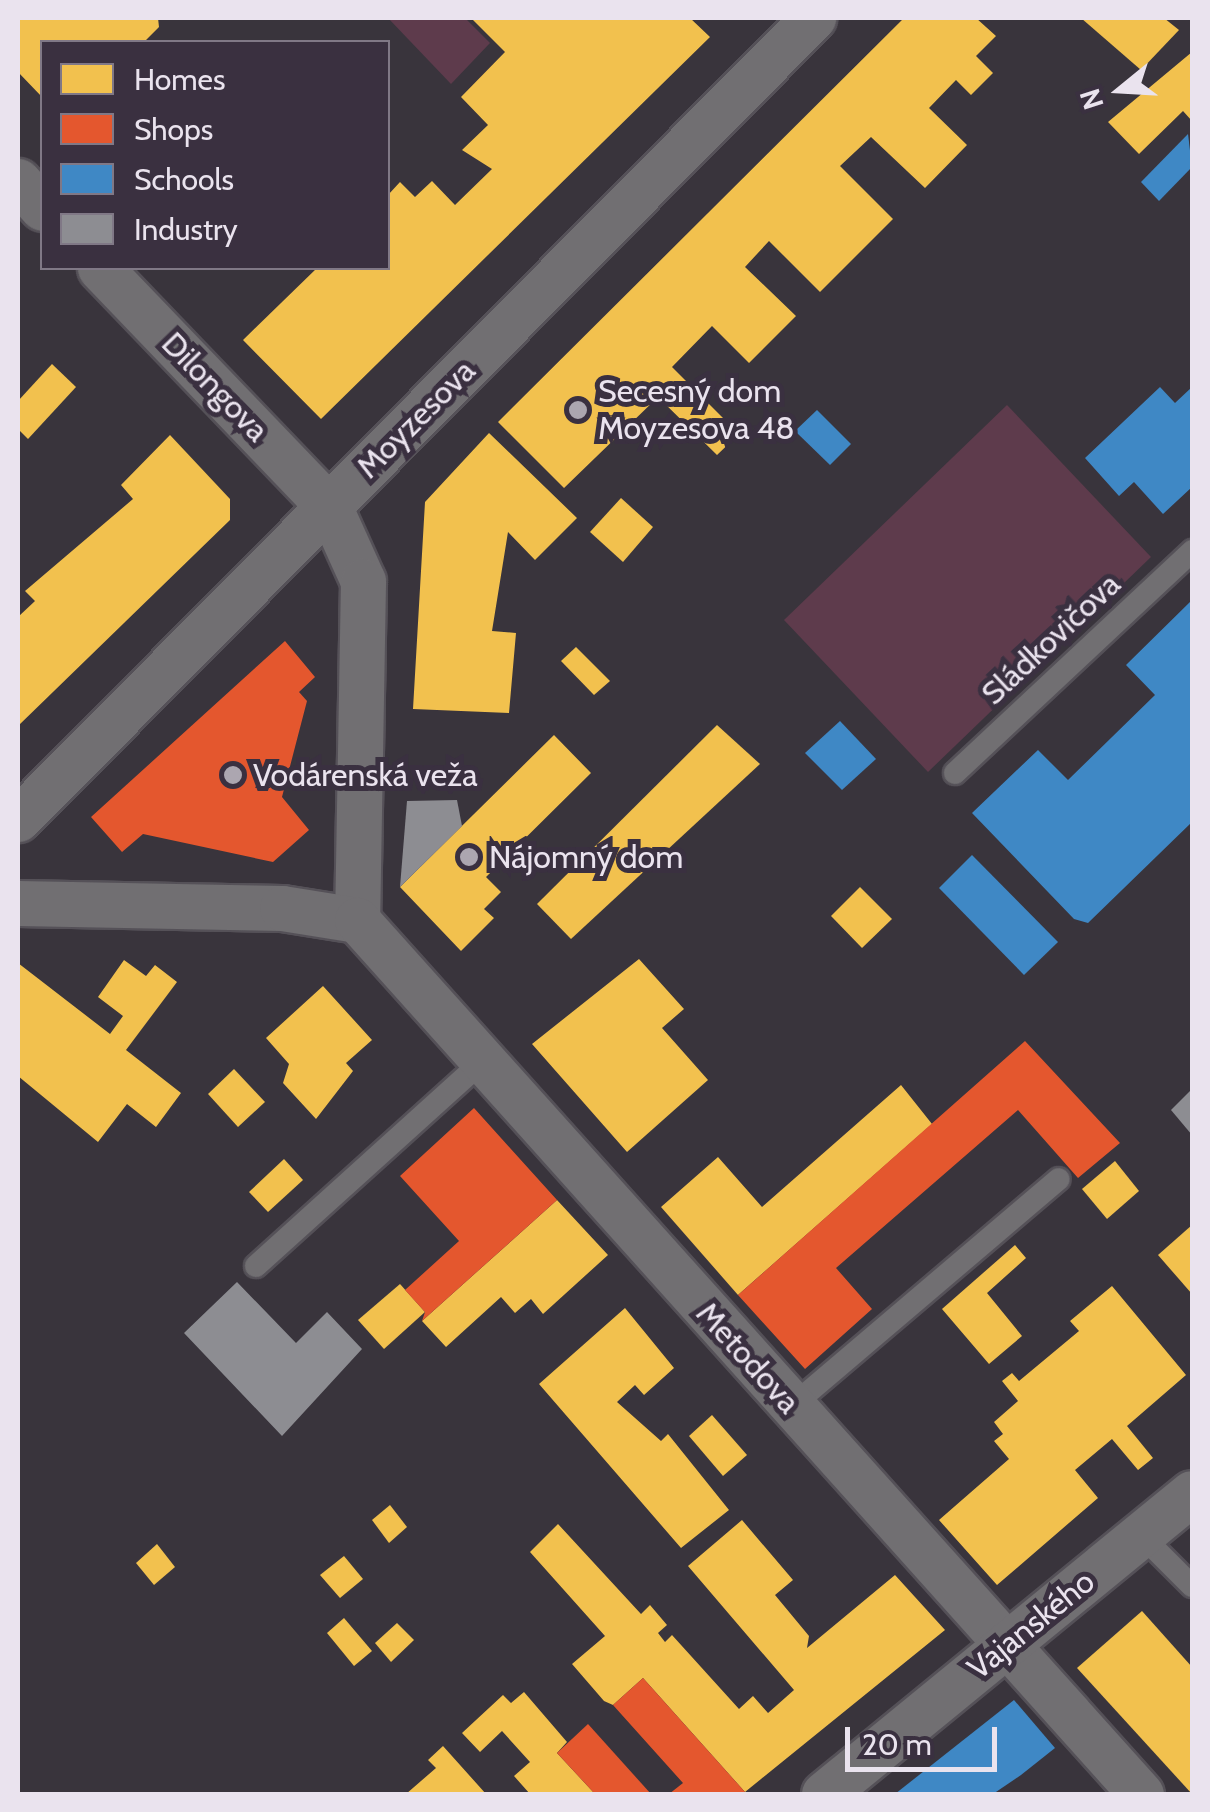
<!DOCTYPE html>
<meta charset="utf-8">
<style>
body{margin:0}
#map{position:relative;width:1210px;height:1812px;overflow:hidden;background:#39343c;font-family:Cabin,sans-serif}
div>[style]{position:absolute}
[style*='--x']{left:calc(var(--x)*1px);top:calc(var(--y)*1px);width:calc(var(--w)*1px);rotate:calc(var(--a)*1deg)}
.green>*{inset:0;background:#5e3b4c}
.homes>*{inset:0;background:#f2c14e}
.shops>*{inset:0;background:#e4572e}
.schools>*{inset:0;background:#3f88c5}
.industry>*{inset:0;background:#8d8d92}
.roads{filter:drop-shadow(2px 0 #555158) drop-shadow(-2px 0 #555158) drop-shadow(0 2px #555158) drop-shadow(0 -2px #555158)}
.service>*{height:22px;margin:-11px;padding:0 11px;transform-origin:11px;border-radius:11px;background:#716f72}
.minor>*{height:45px;margin:-22.5px;padding:0 22.5px;transform-origin:22.5px;border-radius:22.5px;background:#716f72}
.dots>*{width:28px;height:28px;translate:-50% -50%;box-sizing:border-box;border:5px solid #3a3040;border-radius:50%}
span{translate:-50% -50%;white-space:nowrap;text-align:center;line-height:1.15;-webkit-text-stroke:10px #3a3040;paint-order:stroke}
.street-label{font-size:32px;color:#eae3ee}
.poi-label{font-size:32px;color:#eae3ee}
.left{translate:0 -50%;text-align:left}
.frame{position:absolute;inset:0;border:20px solid #eae3ee;pointer-events:none}
.legend{position:absolute;left:40px;top:40px;width:350px;height:230px;box-sizing:border-box;background:#3a3040;border:2px solid #807886;margin:0;padding:12px 18px;list-style:none;font-size:30px;color:#eae3ee}
.legend li{display:flex;align-items:center;gap:20px;height:50px}
.legend b{width:50px;border:2px solid #807886}
.north{position:absolute;left:1070px;top:40px;width:100px;height:100px;-webkit-text-stroke:8px #3a3040;paint-order:stroke;rotate:252deg;font-size:28px;font-weight:700;line-height:40px;text-align:center;color:#eae3ee}
.north::after{content:'';display:block;margin:auto;width:35px;height:45px;background:#eae3ee;clip-path:polygon(50% 0,100% 100%,50% 72%,0 100%)}
.scale{position:absolute;left:845px;top:1727px;width:152px;height:45px;box-sizing:border-box;border:5px solid #eae3ee;border-top:0;padding-left:12px;font-size:30px;line-height:35px;white-space:nowrap;color:#eae3ee;-webkit-text-stroke:8px #3a3040;paint-order:stroke}
</style>
<div id="map">
<div class="green">
<i style="clip-path:polygon(388px 18px,465px 18px,490px 43px,451px 84px)"></i>
<i style="clip-path:polygon(1007px 405px,1151px 557px,928px 772px,784px 620px)"></i>
</div>
<div class="homes">
<i style="clip-path:polygon(18px 18px,158px 18px,159px 27px,144px 42px,42px 42px,42px 97px,18px 72px)"></i>
<i style="clip-path:polygon(471px 18px,690px 18px,710px 37px,321px 419px,243px 340px,317px 268px,388px 268px,388px 195px,400px 182px,415px 197px,432px 181px,455px 205px,492px 169px,462px 150px,488px 125px,461px 97px,505px 52px)"></i>
<i style="clip-path:polygon(904px 18px,976px 18px,996px 36px,976px 56px,993px 73px,971px 95px,956px 80px,929px 108px,967px 145px,925px 188px,871px 137px,840px 166px,893px 219px,820px 292px,769px 241px,745px 267px,796px 316px,749px 363px,712px 326px,672px 367px,739px 434px,717px 455px,658px 397px,564px 488px,498px 422px)"></i>
<i style="clip-path:polygon(1081px 18px,1164px 18px,1179px 30px,1141px 70px)"></i>
<i style="clip-path:polygon(1192px 52px,1192px 121px,1183px 111px,1139px 154px,1108px 122px)"></i>
<i style="clip-path:polygon(52px 364px,76px 387px,28px 439px,18px 429px,18px 401px)"></i>
<i style="clip-path:polygon(489px 433px,577px 518px,535px 560px,508px 532px,492px 631px,516px 633px,509px 713px,413px 709px,425px 502px)"></i>
<i style="clip-path:polygon(170px 435px,230px 499px,230px 520px,18px 726px,18px 617px,35px 601px,25px 591px,133px 499px,121px 485px)"></i>
<i style="clip-path:polygon(621px 498px,653px 527px,623px 562px,590px 532px)"></i>
<i style="clip-path:polygon(576px 647px,610px 681px,594px 695px,561px 661px)"></i>
<i style="clip-path:polygon(717px 725px,760px 764px,571px 939px,537px 904px)"></i>
<i style="clip-path:polygon(554px 735px,591px 773px,486px 877px,501px 892px,484px 909px,494px 918px,461px 951px,400px 887px)"></i>
<i style="clip-path:polygon(860px 887px,892px 919px,862px 948px,831px 916px)"></i>
<i style="clip-path:polygon(639px 959px,684px 1009px,662px 1028px,708px 1080px,627px 1152px,532px 1044px)"></i>
<i style="clip-path:polygon(124px 960px,146px 976px,155px 965px,177px 982px,126px 1050px,181px 1093px,156px 1127px,127px 1104px,98px 1142px,18px 1076px,18px 963px,110px 1034px,123px 1016px,98px 997px)"></i>
<i style="clip-path:polygon(323px 986px,372px 1040px,346px 1063px,353px 1071px,316px 1119px,283px 1083px,289px 1064px,266px 1038px)"></i>
<i style="clip-path:polygon(234px 1069px,265px 1102px,238px 1127px,208px 1094px)"></i>
<i style="clip-path:polygon(901px 1085px,932px 1124px,738px 1295px,661px 1207px,718px 1157px,762px 1207px)"></i>
<i style="clip-path:polygon(284px 1159px,303px 1180px,268px 1212px,249px 1192px)"></i>
<i style="clip-path:polygon(1115px 1161px,1139px 1191px,1107px 1219px,1082px 1189px)"></i>
<i style="clip-path:polygon(557px 1200px,608px 1255px,543px 1314px,531px 1299px,515px 1313px,501px 1297px,446px 1347px,422px 1321px)"></i>
<i style="clip-path:polygon(1192px 1225px,1192px 1294px,1158px 1255px)"></i>
<i style="clip-path:polygon(1015px 1245px,1026px 1258px,987px 1293px,1022px 1336px,989px 1364px,942px 1309px)"></i>
<i style="clip-path:polygon(400px 1284px,425px 1312px,384px 1349px,358px 1320px)"></i>
<i style="clip-path:polygon(1112px 1286px,1186px 1375px,1127px 1426px,1153px 1458px,1138px 1470px,1112px 1439px,1075px 1470px,1098px 1498px,997px 1585px,939px 1520px,1009px 1459px,994px 1441px,1003px 1434px,994px 1422px,1018px 1401px,1002px 1381px,1012px 1373px,1019px 1381px,1079px 1331px,1070px 1321px)"></i>
<i style="clip-path:polygon(625px 1308px,674px 1368px,644px 1395px,635px 1385px,617px 1402px,661px 1441px,668px 1434px,729px 1510px,681px 1548px,539px 1384px)"></i>
<i style="clip-path:polygon(712px 1415px,747px 1455px,723px 1476px,689px 1436px)"></i>
<i style="clip-path:polygon(390px 1505px,407px 1527px,389px 1543px,372px 1520px)"></i>
<i style="clip-path:polygon(742px 1520px,793px 1580px,775px 1595px,809px 1636px,807px 1648px,895px 1575px,945px 1630px,745px 1792px,643px 1678px,613px 1705px,604px 1701px,572px 1664px,605px 1636px,530px 1552px,558px 1524px,641px 1614px,650px 1605px,667px 1625px,658px 1633px,665px 1642px,672px 1635px,739px 1709px,753px 1696px,768px 1713px,794px 1690px,688px 1566px)"></i>
<i style="clip-path:polygon(157px 1544px,175px 1567px,154px 1585px,136px 1563px)"></i>
<i style="clip-path:polygon(344px 1556px,363px 1579px,340px 1598px,320px 1575px)"></i>
<i style="clip-path:polygon(1142px 1611px,1192px 1667px,1192px 1794px,1077px 1668px)"></i>
<i style="clip-path:polygon(344px 1618px,372px 1651px,354px 1666px,327px 1633px)"></i>
<i style="clip-path:polygon(397px 1623px,414px 1640px,391px 1662px,375px 1643px)"></i>
<i style="clip-path:polygon(524px 1692px,567px 1742px,557px 1753px,595px 1794px,530px 1794px,514px 1776px,530px 1762px,502px 1731px,480px 1752px,462px 1733px,503px 1695px,511px 1703px)"></i>
<i style="clip-path:polygon(443px 1746px,486px 1794px,406px 1794px,436px 1768px,428px 1760px)"></i>
</div>
<div class="shops">
<i style="clip-path:polygon(285px 641px,315px 677px,299px 692px,307px 701px,282px 797px,309px 830px,273px 862px,143px 834px,122px 852px,91px 817px)"></i>
<i style="clip-path:polygon(1025px 1041px,1120px 1143px,1078px 1178px,1018px 1110px,836px 1268px,872px 1309px,805px 1369px,738px 1295px)"></i>
<i style="clip-path:polygon(474px 1108px,557px 1200px,422px 1321px,425px 1312px,405px 1290px,459px 1241px,400px 1176px)"></i>
<i style="clip-path:polygon(643px 1678px,745px 1792px,669px 1794px,683px 1783px,613px 1705px)"></i>
<i style="clip-path:polygon(588px 1724px,651px 1794px,595px 1794px,557px 1753px)"></i>
</div>
<div class="schools">
<i style="clip-path:polygon(1188px 134px,1192px 167px,1159px 201px,1141px 182px)"></i>
<i style="clip-path:polygon(1160px 387px,1175px 403px,1192px 387px,1192px 487px,1163px 514px,1134px 482px,1119px 496px,1085px 458px)"></i>
<i style="clip-path:polygon(817px 410px,851px 444px,830px 465px,795px 431px)"></i>
<i style="clip-path:polygon(1192px 600px,1192px 822px,1088px 923px,1074px 919px,972px 813px,1038px 750px,1068px 780px,1155px 695px,1126px 665px)"></i>
<i style="clip-path:polygon(840px 721px,876px 759px,842px 790px,805px 753px)"></i>
<i style="clip-path:polygon(972px 855px,1058px 942px,1024px 975px,939px 888px)"></i>
<i style="clip-path:polygon(1014px 1700px,1055px 1748px,1021px 1775px,993px 1794px,895px 1794px)"></i>
</div>
<div class="industry">
<i style="clip-path:polygon(457px 800px,462px 826px,400px 887px,407px 801px)"></i>
<i style="clip-path:polygon(1192px 1089px,1192px 1135px,1171px 1110px)"></i>
<i style="clip-path:polygon(237px 1282px,296px 1343px,327px 1312px,362px 1349px,282px 1436px,184px 1333px)"></i>
</div>
<div class="roads">
<div class="service">
<i style="--x:955;--y:773;--w:325;--a:-43.1"></i>
<i style="--x:256;--y:1266;--w:306;--a:-42.1"></i>
<i style="--x:792;--y:1406;--w:350;--a:-40.4"></i>
<i style="--x:1141;--y:1535;--w:72;--a:45"></i>
</div>
<div class="minor">
<i style="--x:18;--y:181;--w:36;--a:48"></i>
<i style="--x:100;--y:268;--w:332;--a:46.2"></i>
<i style="--x:330;--y:508;--w:80;--a:65.7"></i>
<i style="--x:363;--y:581;--w:339;--a:91"></i>
<i style="--x:18;--y:819;--w:1129;--a:-45.22"></i>
<i style="--x:18;--y:903;--w:264;--a:1.1"></i>
<i style="--x:282;--y:908;--w:76;--a:9.1"></i>
<i style="--x:357;--y:920;--w:1174;--a:48.11"></i>
<i style="--x:824;--y:1794;--w:475;--a:-39.3"></i>
</div>
</div>
<div class="dots">
<i style="left:578px;top:410px;background:#aca6b0"></i>
<i style="left:233px;top:775px;background:#aca6b0"></i>
<i style="left:469px;top:857px;background:#aca6b0"></i>
</div>
<div class="street-label">
<span style="left:215px;top:387px;rotate:46deg">Dilongova</span>
<span style="left:416px;top:419px;rotate:-45deg">Moyzesova</span>
<span style="left:1051px;top:639px;rotate:-43deg">Sládkovičova</span>
<span style="left:748px;top:1358px;rotate:48deg">Metodova</span>
<span style="left:1031px;top:1625px;rotate:-39deg">Vajanského</span>
</div>
<div class="poi-label">
<span class="left" style="left:598px;top:410px">Secesný dom<br>Moyzesova 48</span>
<span class="left" style="left:253px;top:775px">Vodárenská veža</span>
<span class="left" style="left:489px;top:857px">Nájomný dom</span>
</div>
<div class="frame"></div>
<ul class="legend">
<li><b style="height:28px;background:#f2c14e"></b>Homes</li>
<li><b style="height:28px;background:#e4572e"></b>Shops</li>
<li><b style="height:28px;background:#3f88c5"></b>Schools</li>
<li><b style="height:28px;background:#8d8d92"></b>Industry</li>
</ul>
<div class="north">N</div>
<div class="scale">20 m</div>
</div>
